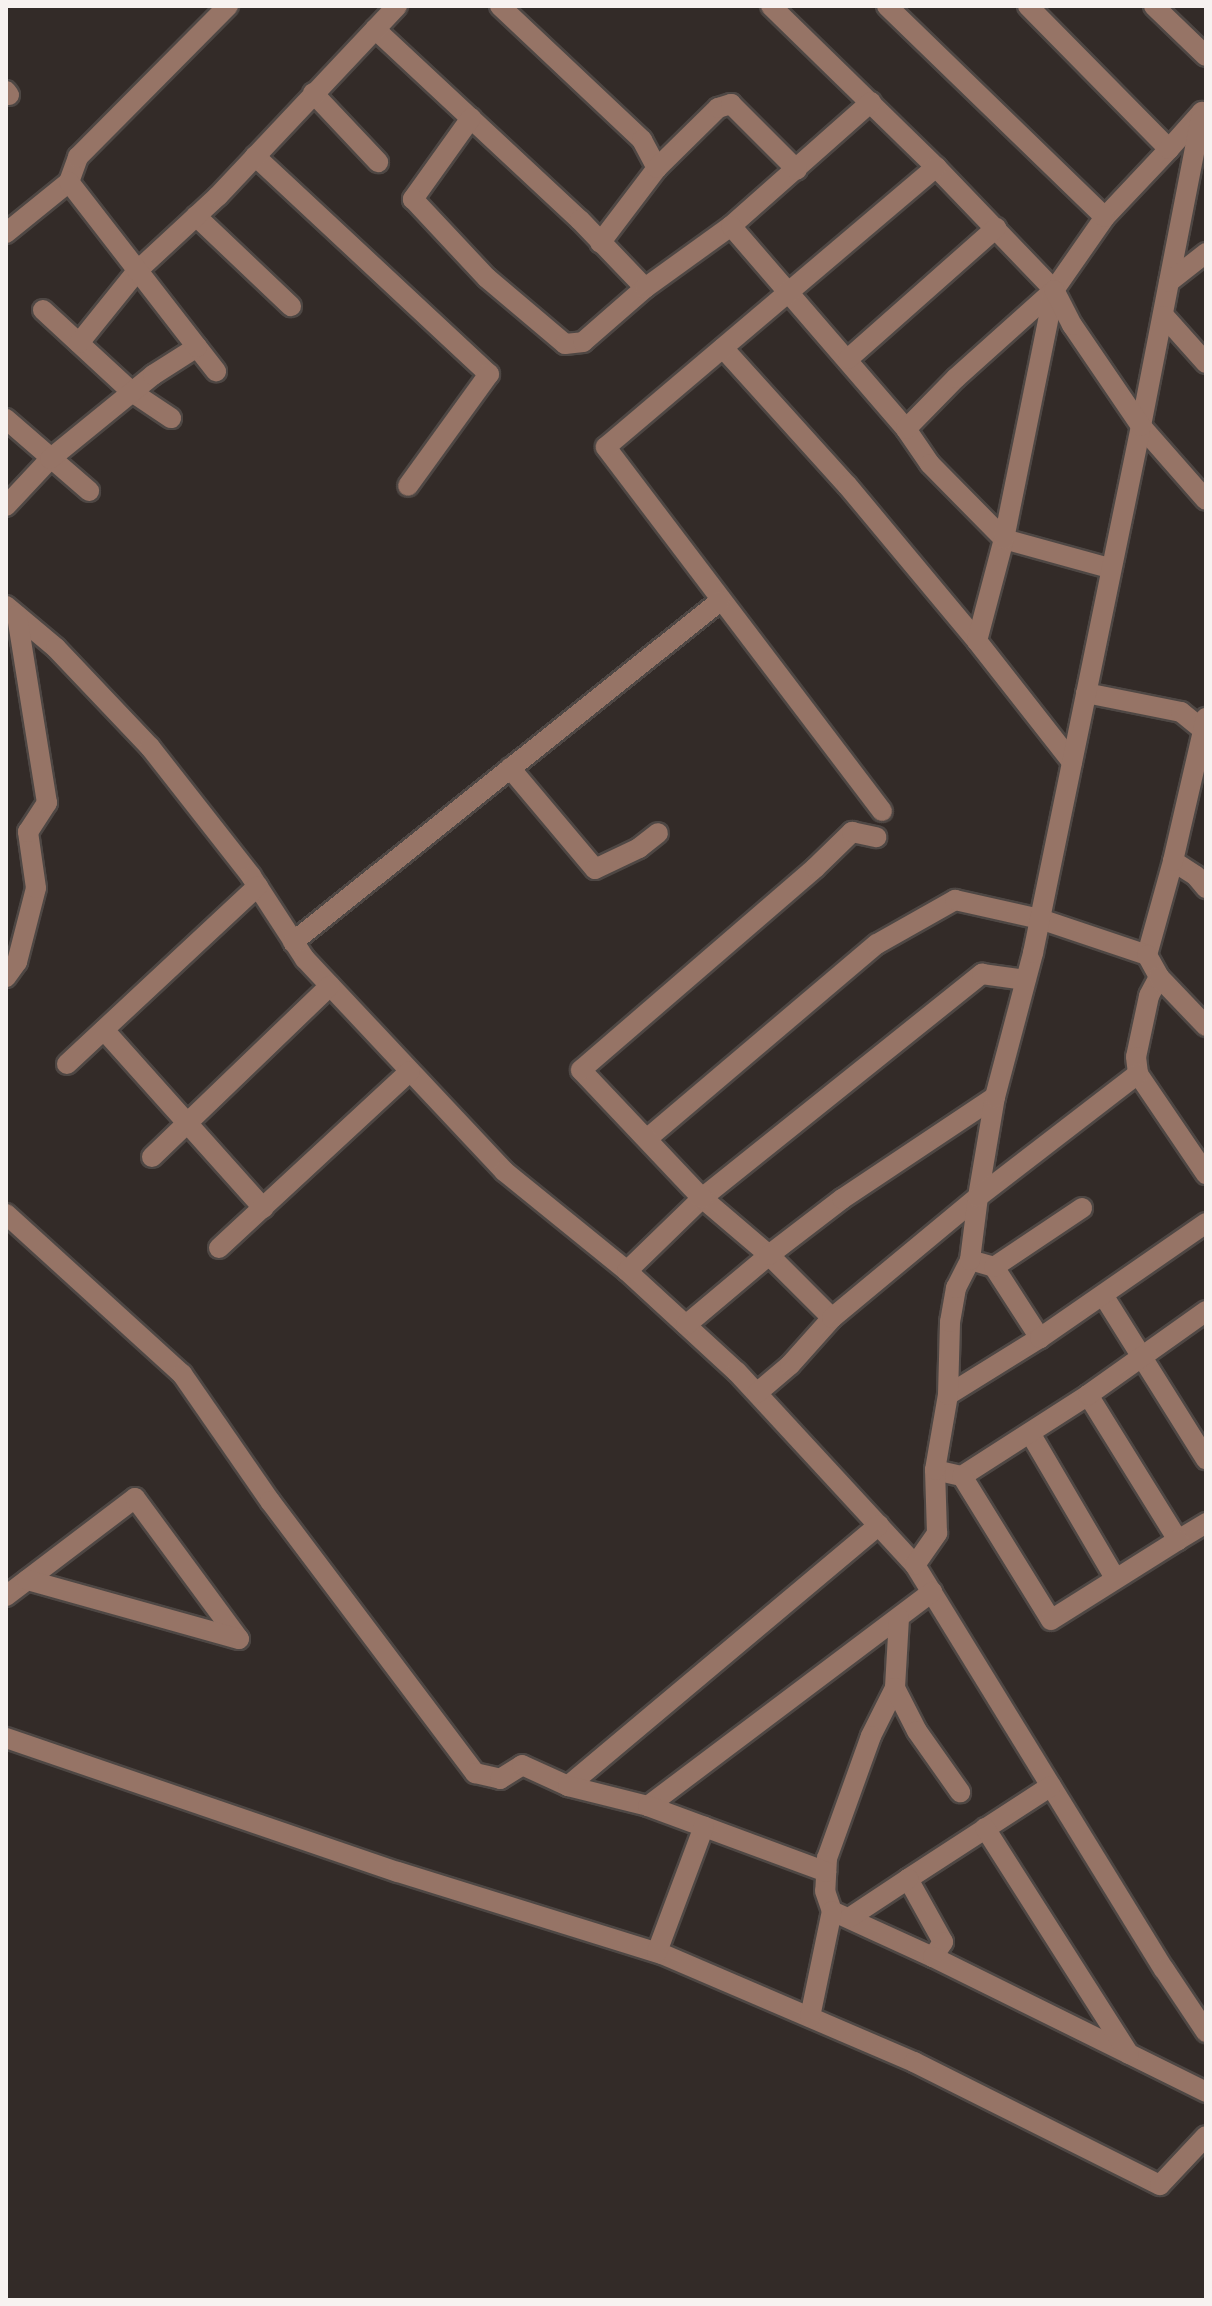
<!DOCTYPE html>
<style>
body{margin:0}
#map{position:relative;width:1212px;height:2306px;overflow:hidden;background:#332b28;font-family:Roboto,sans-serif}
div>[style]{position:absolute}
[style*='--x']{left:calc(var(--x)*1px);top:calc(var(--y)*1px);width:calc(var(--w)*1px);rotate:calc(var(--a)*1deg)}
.roads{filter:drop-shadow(2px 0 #4e4744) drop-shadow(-2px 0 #4e4744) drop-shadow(0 2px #4e4744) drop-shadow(0 -2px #4e4744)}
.minor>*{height:20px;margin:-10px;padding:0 10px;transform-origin:10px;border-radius:10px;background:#967466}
span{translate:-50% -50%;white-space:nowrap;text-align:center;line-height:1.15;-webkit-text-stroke:8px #181513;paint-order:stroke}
.frame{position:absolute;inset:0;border:8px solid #f7f2f0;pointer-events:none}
</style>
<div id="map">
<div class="roads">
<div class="minor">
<i style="--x:500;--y:6;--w:195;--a:43.3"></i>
<i style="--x:642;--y:140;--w:32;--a:62"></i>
<i style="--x:657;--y:168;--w:94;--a:127.2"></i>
<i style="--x:771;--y:6;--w:231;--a:44.3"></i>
<i style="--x:936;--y:167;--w:170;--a:46.2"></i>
<i style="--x:1054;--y:290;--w:89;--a:-55.1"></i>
<i style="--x:1105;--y:217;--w:93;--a:-46.7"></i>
<i style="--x:887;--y:6;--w:303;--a:44.1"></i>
<i style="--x:1028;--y:6;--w:201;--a:45.4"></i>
<i style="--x:1169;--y:149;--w:50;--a:-48.3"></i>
<i style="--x:1202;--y:112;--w:320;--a:101"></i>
<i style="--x:1141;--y:426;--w:98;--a:48.7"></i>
<i style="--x:1154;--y:6;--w:72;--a:43.9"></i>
<i style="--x:375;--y:29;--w:280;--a:43"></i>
<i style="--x:580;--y:220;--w:94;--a:46.3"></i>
<i style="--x:6;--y:91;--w:5;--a:53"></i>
<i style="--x:313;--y:93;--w:95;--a:46.7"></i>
<i style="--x:471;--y:118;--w:100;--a:125.6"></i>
<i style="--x:413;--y:199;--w:108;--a:46.9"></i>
<i style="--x:487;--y:278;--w:102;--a:40.2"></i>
<i style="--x:565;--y:344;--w:18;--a:-6"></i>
<i style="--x:583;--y:342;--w:82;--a:-41.1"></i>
<i style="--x:645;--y:288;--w:106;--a:-35.8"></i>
<i style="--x:731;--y:226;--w:187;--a:-41.5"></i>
<i style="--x:255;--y:156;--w:320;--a:43"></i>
<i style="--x:489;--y:374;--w:138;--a:125.9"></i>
<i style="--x:657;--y:168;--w:86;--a:-44.5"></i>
<i style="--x:718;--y:108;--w:14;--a:-17"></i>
<i style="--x:731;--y:104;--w:93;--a:45"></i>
<i style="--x:196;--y:216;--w:131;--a:43.5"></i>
<i style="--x:731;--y:226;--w:268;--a:49.2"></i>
<i style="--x:906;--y:429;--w:42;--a:55.6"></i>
<i style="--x:930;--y:464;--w:105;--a:45.4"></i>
<i style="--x:1004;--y:539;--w:109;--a:15.4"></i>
<i style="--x:6;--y:233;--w:81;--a:-39"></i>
<i style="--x:69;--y:182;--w:27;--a:-70"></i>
<i style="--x:78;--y:157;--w:213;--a:-45.2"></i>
<i style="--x:1169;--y:282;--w:47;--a:-38.1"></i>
<i style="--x:43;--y:310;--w:121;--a:42.7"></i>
<i style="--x:132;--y:392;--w:47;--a:33.7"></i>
<i style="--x:1164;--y:316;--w:63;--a:48.2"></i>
<i style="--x:79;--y:343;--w:92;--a:-51.1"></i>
<i style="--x:137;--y:271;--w:110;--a:-42.8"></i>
<i style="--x:218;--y:196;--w:261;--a:-46.7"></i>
<i style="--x:197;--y:347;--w:31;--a:52"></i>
<i style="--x:723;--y:348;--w:185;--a:47.9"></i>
<i style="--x:847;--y:485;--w:203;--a:50.2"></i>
<i style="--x:977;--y:641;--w:154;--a:51.9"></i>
<i style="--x:848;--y:359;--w:198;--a:-41.5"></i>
<i style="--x:6;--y:419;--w:110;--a:40.9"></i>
<i style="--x:906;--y:429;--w:71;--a:-45.6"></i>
<i style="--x:956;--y:378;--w:132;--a:-41.9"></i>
<i style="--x:6;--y:506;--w:64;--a:-46.9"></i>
<i style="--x:50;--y:459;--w:133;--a:-39.2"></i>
<i style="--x:153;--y:375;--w:52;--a:-32.5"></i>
<i style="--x:197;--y:347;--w:209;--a:-127.8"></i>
<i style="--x:6;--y:606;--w:65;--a:40"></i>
<i style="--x:56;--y:648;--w:137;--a:46.5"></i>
<i style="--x:150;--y:747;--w:164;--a:51.9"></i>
<i style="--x:251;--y:876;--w:99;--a:57"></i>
<i style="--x:305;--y:959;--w:291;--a:46.8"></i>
<i style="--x:504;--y:1171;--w:159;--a:39.1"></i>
<i style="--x:627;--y:1271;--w:149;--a:42.6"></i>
<i style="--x:737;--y:1372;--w:263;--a:47.3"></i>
<i style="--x:915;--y:1565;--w:475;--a:58.4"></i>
<i style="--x:1164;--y:1969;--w:76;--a:56.3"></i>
<i style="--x:977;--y:641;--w:106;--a:-75.2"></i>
<i style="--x:1004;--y:539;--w:254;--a:-78.6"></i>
<i style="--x:1086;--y:693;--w:97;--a:11.3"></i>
<i style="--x:1181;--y:712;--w:32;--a:39"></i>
<i style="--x:510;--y:768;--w:132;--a:49.9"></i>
<i style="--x:595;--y:869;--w:49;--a:-25.5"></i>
<i style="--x:639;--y:848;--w:24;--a:-38"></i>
<i style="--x:882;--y:811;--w:457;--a:-127.2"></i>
<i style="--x:606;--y:447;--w:433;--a:-40.3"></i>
<i style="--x:1173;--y:861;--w:27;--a:33"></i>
<i style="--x:1196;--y:876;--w:16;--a:50"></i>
<i style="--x:293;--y:942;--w:546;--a:-38.61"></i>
<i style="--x:1147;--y:955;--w:98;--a:-74.5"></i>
<i style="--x:1173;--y:861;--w:147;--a:-77"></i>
<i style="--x:6;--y:977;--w:19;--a:-54"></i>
<i style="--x:17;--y:962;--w:76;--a:-75.6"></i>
<i style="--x:36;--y:888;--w:57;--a:-98.1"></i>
<i style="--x:28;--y:832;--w:35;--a:-57"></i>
<i style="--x:47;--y:803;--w:190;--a:-99.1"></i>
<i style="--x:1159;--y:977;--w:21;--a:118"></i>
<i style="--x:1149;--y:996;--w:62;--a:102"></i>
<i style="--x:1136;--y:1057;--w:17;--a:83"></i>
<i style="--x:1138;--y:1074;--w:121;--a:55.8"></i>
<i style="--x:104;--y:1030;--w:239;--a:48.2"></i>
<i style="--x:67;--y:1064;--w:261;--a:-43"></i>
<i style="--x:648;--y:1138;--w:300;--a:-40.3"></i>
<i style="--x:877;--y:944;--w:90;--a:-29.4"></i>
<i style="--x:955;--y:900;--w:87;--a:12.6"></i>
<i style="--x:1040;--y:919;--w:113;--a:18.6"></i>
<i style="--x:1147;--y:955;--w:25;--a:61"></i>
<i style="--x:1159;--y:977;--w:68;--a:46.2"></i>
<i style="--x:152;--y:1157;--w:247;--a:-43.9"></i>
<i style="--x:6;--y:1214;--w:238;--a:42.3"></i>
<i style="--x:182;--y:1374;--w:155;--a:55.3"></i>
<i style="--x:270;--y:1501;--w:341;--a:53"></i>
<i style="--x:475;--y:1773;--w:26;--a:13"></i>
<i style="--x:500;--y:1779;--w:26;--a:-32"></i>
<i style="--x:522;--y:1765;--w:51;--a:24.5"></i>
<i style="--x:219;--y:1248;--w:260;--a:-42.8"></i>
<i style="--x:970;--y:1260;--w:25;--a:16"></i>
<i style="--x:994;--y:1267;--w:85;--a:57.1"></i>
<i style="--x:994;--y:1267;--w:106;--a:-33.8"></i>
<i style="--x:627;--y:1271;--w:105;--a:-44.2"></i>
<i style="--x:702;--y:1198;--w:359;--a:-38.7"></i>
<i style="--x:982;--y:974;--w:44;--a:7.8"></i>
<i style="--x:1103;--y:1295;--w:194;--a:57.9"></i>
<i style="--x:832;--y:1318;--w:89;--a:-135"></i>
<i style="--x:769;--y:1255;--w:88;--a:-139.6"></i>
<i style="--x:702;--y:1198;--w:176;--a:-133.4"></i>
<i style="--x:581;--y:1070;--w:309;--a:-40.8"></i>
<i style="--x:815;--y:868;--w:52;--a:-44.2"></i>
<i style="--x:852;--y:832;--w:25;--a:12"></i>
<i style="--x:686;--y:1325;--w:109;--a:-40.1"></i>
<i style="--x:769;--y:1255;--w:92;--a:-37.5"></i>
<i style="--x:842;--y:1199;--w:184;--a:-33.7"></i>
<i style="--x:757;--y:1393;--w:43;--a:-40.3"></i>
<i style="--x:790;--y:1365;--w:63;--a:-48.2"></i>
<i style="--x:832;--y:1318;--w:190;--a:-39.7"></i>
<i style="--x:978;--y:1197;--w:101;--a:-80.4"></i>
<i style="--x:995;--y:1097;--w:149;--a:-75.2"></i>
<i style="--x:1033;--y:953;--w:538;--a:-78.42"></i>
<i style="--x:1141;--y:426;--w:122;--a:-124.3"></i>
<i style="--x:1072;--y:325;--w:39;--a:-117"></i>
<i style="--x:948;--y:1395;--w:108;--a:-31.8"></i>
<i style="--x:1040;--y:1338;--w:202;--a:-34.7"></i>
<i style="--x:1088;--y:1395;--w:171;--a:58.2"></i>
<i style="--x:1178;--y:1540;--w:33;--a:-31"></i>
<i style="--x:1030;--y:1433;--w:168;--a:59.6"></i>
<i style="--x:935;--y:1470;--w:28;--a:13"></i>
<i style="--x:962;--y:1476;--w:150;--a:-32.7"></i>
<i style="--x:1088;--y:1395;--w:145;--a:-35.4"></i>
<i style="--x:962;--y:1476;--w:169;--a:58.3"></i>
<i style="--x:1051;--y:1620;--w:150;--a:-32.2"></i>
<i style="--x:879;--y:1525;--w:406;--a:140"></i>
<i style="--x:568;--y:1786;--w:82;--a:14"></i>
<i style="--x:648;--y:1806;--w:356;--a:-37"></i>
<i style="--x:915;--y:1565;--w:39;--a:-55"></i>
<i style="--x:937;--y:1533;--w:63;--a:-91.8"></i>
<i style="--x:935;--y:1470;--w:76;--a:-80.2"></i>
<i style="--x:948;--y:1395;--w:73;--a:-88.4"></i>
<i style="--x:950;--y:1322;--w:35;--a:-80"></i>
<i style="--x:956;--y:1288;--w:31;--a:-63"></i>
<i style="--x:970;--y:1260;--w:64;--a:-82.8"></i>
<i style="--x:978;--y:1197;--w:202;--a:-37.6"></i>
<i style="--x:6;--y:1596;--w:162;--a:-37.2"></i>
<i style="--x:135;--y:1498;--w:175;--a:53.6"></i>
<i style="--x:239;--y:1639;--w:220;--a:-164.4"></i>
<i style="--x:899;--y:1618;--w:70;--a:93.3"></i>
<i style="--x:895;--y:1688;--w:54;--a:116.6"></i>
<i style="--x:871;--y:1736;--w:130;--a:109.8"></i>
<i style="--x:827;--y:1858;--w:33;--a:93"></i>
<i style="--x:825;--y:1891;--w:21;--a:71"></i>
<i style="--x:832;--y:1911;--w:111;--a:24.5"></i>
<i style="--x:895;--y:1688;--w:48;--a:62.9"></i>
<i style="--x:917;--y:1731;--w:75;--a:54.8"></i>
<i style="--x:6;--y:1738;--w:414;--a:18.9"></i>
<i style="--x:398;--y:1872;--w:276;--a:17.3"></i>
<i style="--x:662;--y:1954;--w:274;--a:23.2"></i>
<i style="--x:914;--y:2062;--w:275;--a:26.6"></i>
<i style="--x:1160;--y:2185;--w:67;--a:-46.8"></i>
<i style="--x:1051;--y:1786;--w:171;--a:147"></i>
<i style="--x:908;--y:1879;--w:72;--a:60.9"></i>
<i style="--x:943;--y:1942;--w:18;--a:124"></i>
<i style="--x:933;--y:1957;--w:305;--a:26.3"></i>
<i style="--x:648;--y:1806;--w:190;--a:20.3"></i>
<i style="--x:985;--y:1828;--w:268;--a:57.5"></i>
<i style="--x:849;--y:1918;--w:71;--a:-33.5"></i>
<i style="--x:657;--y:1952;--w:134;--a:-69.5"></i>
<i style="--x:810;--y:2017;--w:108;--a:-78.3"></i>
</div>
</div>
<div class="frame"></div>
</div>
